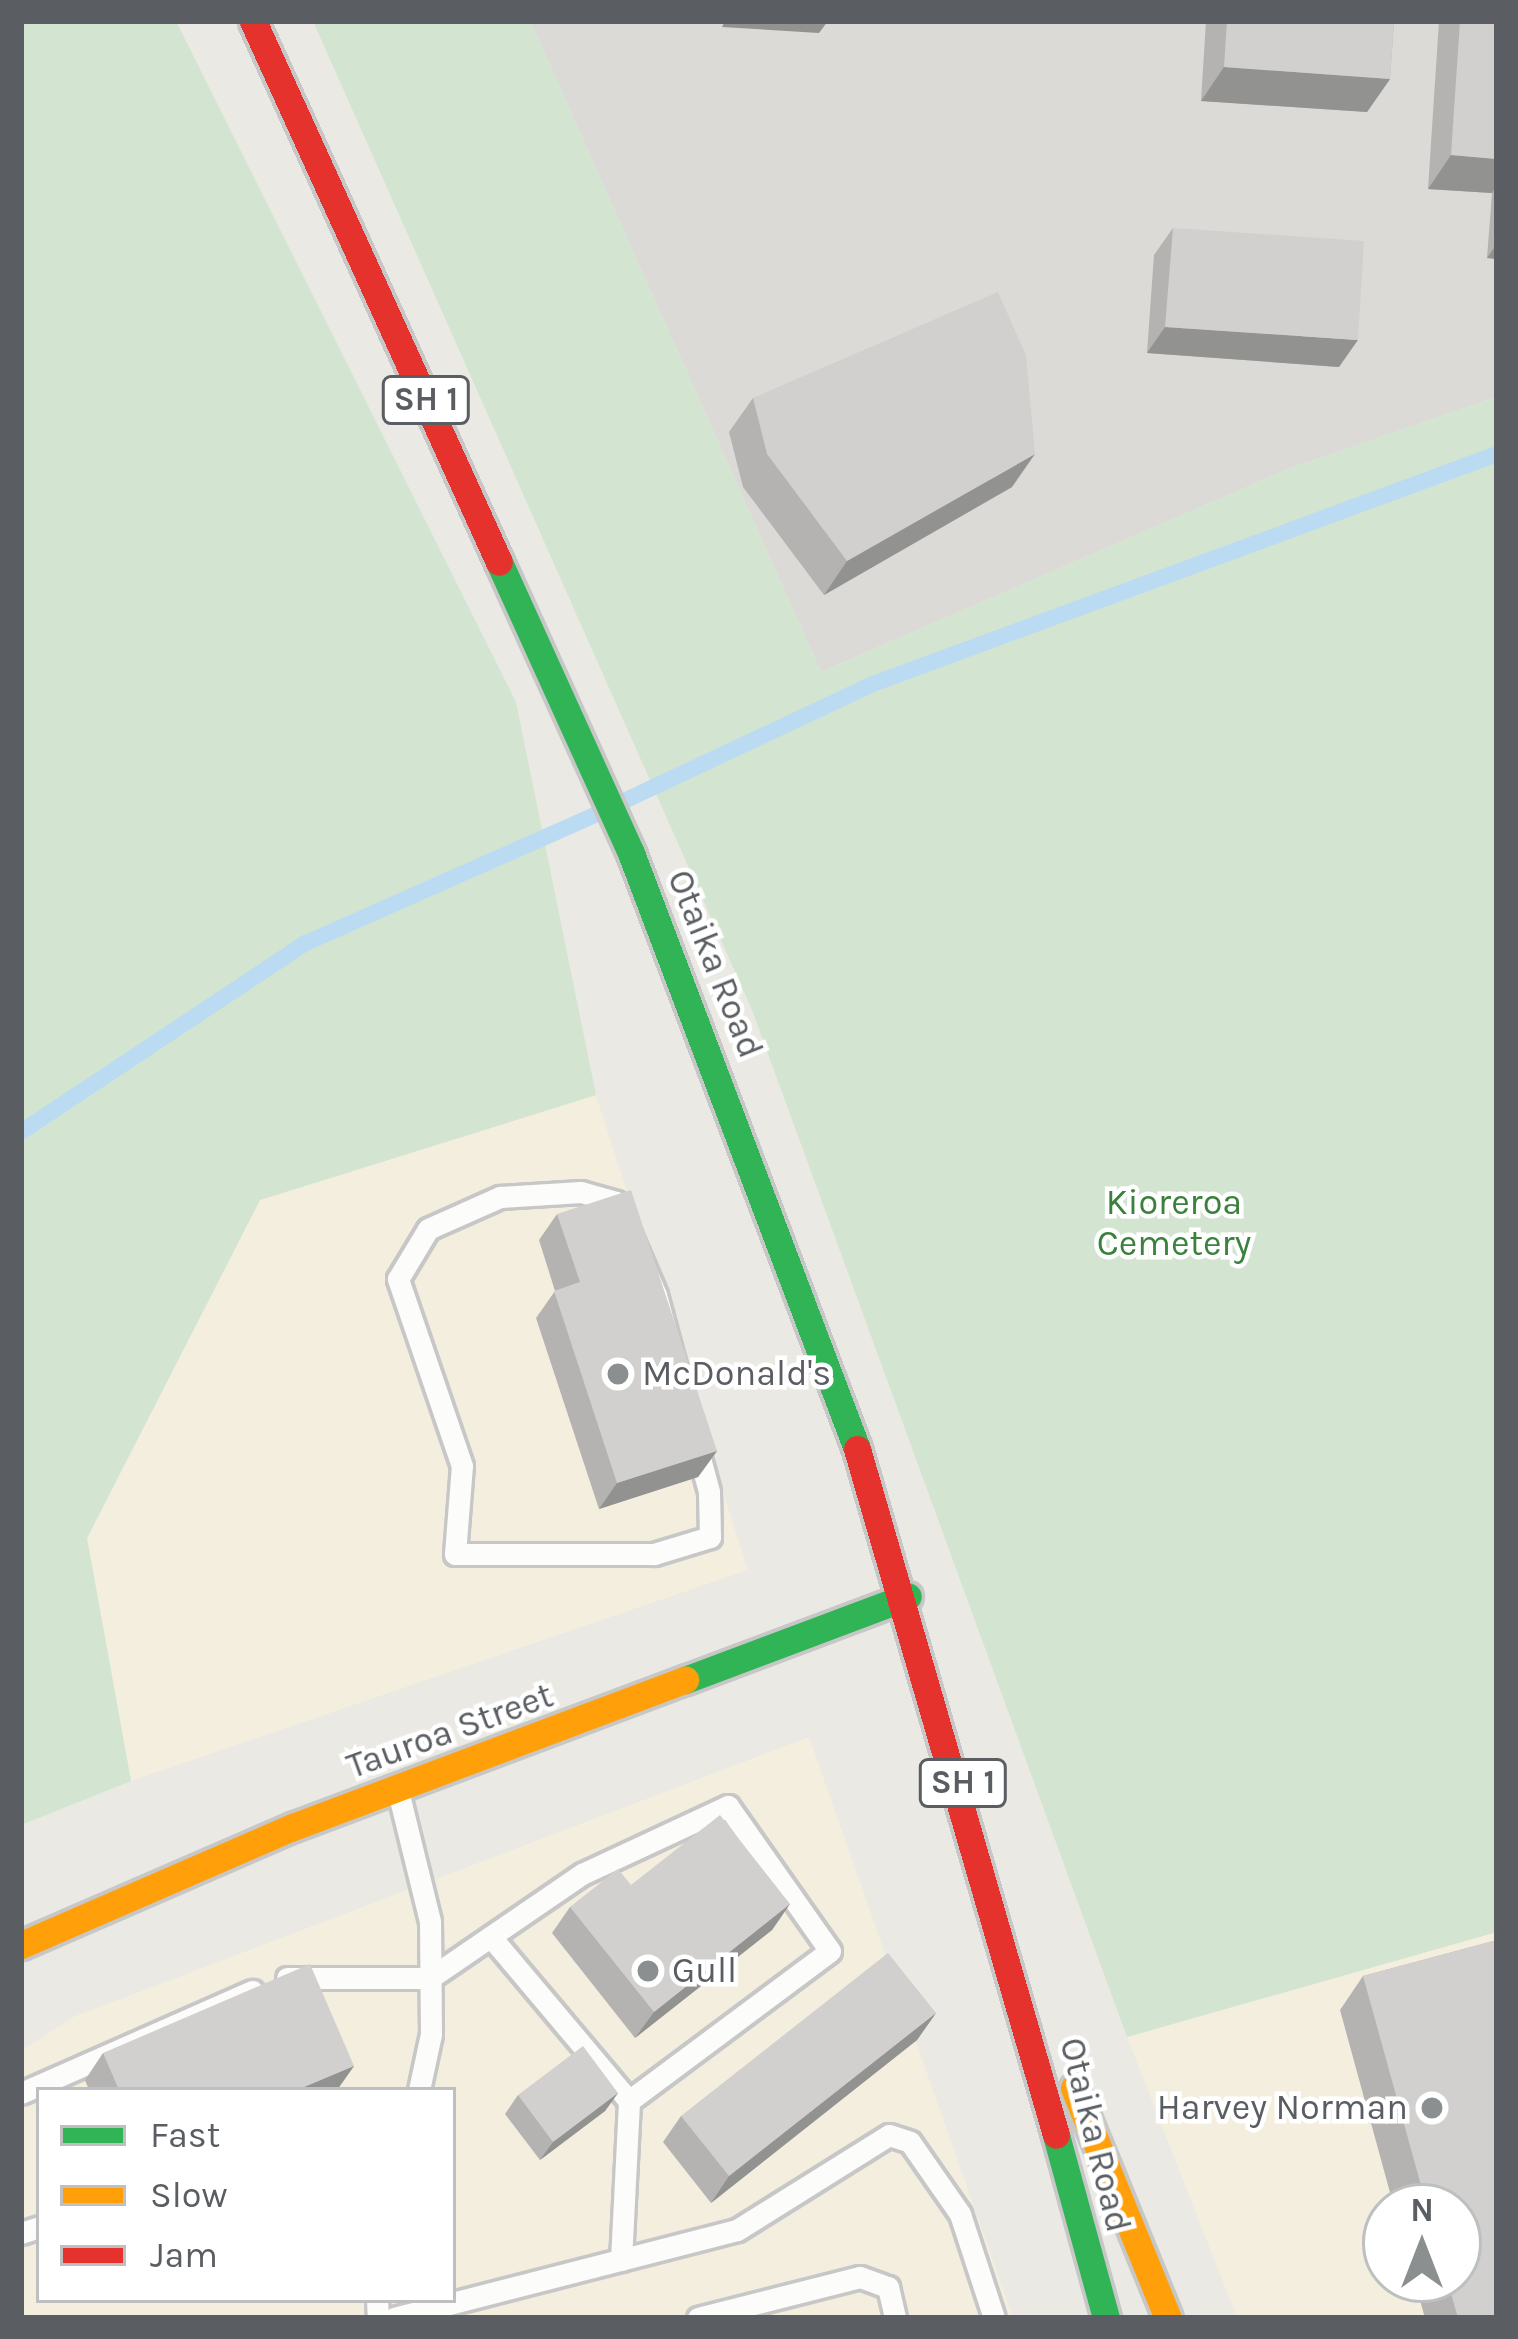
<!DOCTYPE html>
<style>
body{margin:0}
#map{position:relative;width:1518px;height:2339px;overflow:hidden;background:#eae9e4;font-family:Karla,sans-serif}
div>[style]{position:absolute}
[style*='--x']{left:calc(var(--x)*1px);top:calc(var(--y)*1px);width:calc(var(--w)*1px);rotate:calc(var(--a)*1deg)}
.commercial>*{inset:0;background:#f3eedd}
.industrial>*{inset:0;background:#dbdad6}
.green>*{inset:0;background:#d3e5d0}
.stream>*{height:16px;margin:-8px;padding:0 8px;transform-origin:8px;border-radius:8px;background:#badbf2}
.roads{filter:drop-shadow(3px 0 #c7c7c7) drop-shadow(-3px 0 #c7c7c7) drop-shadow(0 3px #c7c7c7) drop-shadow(0 -3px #c7c7c7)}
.lane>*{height:21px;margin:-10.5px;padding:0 10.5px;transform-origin:10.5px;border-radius:10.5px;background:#fcfcfb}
.fast>*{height:27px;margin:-13.5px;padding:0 13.5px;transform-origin:13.5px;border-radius:13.5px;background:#30b455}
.slow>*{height:27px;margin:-13.5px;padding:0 13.5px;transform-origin:13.5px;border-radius:13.5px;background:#ff9f0a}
.jam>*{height:27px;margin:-13.5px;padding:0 13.5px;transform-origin:13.5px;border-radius:13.5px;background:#e5322d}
.wall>*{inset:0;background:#b4b3b1}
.shaded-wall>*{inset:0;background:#929290}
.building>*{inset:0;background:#d1d0ce}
.dots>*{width:33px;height:33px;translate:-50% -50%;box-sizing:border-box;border:6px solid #fff;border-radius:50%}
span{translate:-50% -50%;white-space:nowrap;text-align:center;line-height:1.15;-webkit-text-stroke:9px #fff;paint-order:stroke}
.shield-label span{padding:3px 9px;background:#fff;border:3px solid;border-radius:9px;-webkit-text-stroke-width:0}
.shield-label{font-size:33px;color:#5a5e62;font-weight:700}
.street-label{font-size:36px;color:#5a5e62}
.park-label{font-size:36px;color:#3b813e}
.poi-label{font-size:36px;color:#5a5e62}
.left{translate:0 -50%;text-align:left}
.right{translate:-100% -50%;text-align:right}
.frame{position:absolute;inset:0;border:24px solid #5a5e62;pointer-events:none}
.legend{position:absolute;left:36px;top:2087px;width:420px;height:216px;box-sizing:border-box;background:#fff;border:3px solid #bdbfc0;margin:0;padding:15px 21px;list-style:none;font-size:36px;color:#5a5e62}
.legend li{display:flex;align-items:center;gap:24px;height:60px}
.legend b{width:60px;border:3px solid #bdbfc0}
.north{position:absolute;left:1362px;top:2183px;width:120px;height:120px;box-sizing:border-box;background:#fff;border:3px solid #bdbfc0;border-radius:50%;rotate:0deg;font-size:33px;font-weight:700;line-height:48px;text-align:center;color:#5a5e62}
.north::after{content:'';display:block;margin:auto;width:42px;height:54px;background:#8c8f90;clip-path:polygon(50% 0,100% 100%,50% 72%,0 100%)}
</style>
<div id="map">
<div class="commercial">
<i style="clip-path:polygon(596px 1095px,748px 1570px,131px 1781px,87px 1539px,260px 1200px)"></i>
<i style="clip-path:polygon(evenodd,809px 1737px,1013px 2318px,21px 2318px,21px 2051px,73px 2017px,809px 1737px,39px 2090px,453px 2090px,453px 2300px,39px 2300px,39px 2090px)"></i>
<i style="clip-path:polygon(evenodd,1497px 1932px,1497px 2318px,1237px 2318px,1127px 2037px,1497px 1932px,1386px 2207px,1458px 2207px,1458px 2279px,1386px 2279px,1386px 2207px)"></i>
</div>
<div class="industrial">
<i style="clip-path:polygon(530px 21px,1497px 21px,1497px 397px,1288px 469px,821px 672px)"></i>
</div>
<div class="green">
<i style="clip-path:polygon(21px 21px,176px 21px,516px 702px,596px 1095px,260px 1200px,87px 1538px,131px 1781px,21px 1825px)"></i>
<i style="clip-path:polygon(313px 21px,530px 21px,821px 672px,1288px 469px,1497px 397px,1497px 1932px,1127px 2037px,752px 1010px)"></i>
</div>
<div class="stream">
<i style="--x:624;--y:801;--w:272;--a:-25.2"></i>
<i style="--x:870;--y:685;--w:668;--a:-20.22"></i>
<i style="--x:21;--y:1132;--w:342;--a:-33.6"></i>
<i style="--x:306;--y:943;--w:323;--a:-23.9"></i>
</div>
<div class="roads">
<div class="lane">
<i style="--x:581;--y:1192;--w:36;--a:16"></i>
<i style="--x:616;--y:1202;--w:101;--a:66.7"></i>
<i style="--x:656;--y:1295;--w:204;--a:74.9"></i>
<i style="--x:709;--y:1492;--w:45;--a:88.7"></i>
<i style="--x:710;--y:1537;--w:59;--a:163.1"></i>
<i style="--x:654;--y:1554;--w:199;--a:180"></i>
<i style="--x:455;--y:1554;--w:88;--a:-85.5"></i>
<i style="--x:462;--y:1466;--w:198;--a:-108.9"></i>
<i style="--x:398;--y:1279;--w:58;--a:-59"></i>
<i style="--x:428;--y:1229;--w:79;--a:-24"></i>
<i style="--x:500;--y:1197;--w:81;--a:-3.5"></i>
<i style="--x:399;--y:1795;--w:130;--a:76.2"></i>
<i style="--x:430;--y:1921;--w:113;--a:89.5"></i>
<i style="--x:431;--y:2034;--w:57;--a:102.1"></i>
<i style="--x:287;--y:1978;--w:143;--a:0"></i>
<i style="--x:430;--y:1978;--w:184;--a:-34.4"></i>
<i style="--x:582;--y:1874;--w:161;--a:-25"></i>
<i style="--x:728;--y:1806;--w:177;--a:54.9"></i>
<i style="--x:830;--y:1951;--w:251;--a:143.3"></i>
<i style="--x:629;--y:2101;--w:214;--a:-130.1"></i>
<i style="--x:21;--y:2093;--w:253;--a:-23.8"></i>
<i style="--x:21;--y:2233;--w:19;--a:-18"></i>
<i style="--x:621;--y:2260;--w:159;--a:-87.1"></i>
<i style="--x:377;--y:2300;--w:18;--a:87"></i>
<i style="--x:394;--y:2318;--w:354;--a:-14.4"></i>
<i style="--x:737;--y:2230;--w:179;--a:-32"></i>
<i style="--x:889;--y:2135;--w:22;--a:18"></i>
<i style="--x:910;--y:2142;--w:88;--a:55.2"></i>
<i style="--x:960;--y:2214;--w:109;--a:71.9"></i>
<i style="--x:698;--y:2318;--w:167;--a:-14.2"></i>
<i style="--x:860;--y:2277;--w:30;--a:20"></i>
<i style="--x:888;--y:2287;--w:32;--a:77"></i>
</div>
<div class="fast">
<i style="--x:499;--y:562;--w:320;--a:65.6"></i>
<i style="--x:631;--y:853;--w:637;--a:69.23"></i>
<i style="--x:685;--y:1680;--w:238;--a:-20.6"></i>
<i style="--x:1056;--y:2135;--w:190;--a:74.7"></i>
</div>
<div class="slow">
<i style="--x:21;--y:1945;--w:296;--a:-23.5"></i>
<i style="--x:293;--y:1827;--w:419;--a:-20.6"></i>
<i style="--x:1074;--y:2088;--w:248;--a:67.8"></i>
</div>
<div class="jam">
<i style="--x:253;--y:21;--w:594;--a:65.55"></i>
<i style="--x:857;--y:1449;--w:714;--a:73.82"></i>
</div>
</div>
<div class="wall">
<i style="clip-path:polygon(1206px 21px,1394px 21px,1390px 79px,1367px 112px,1201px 101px)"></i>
<i style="clip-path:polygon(1439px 21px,1497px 21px,1497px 259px,1487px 258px,1492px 193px,1428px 189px)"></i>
<i style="clip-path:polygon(1173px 228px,1339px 367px,1147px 353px,1154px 255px)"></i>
<i style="clip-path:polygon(753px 398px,1012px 487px,824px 595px,743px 487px,729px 432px)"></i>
<i style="clip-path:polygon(557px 1214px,717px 1451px,698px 1477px,599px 1509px,536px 1318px,555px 1291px,539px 1240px)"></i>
<i style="clip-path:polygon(631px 1885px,790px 1904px,772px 1930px,635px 2038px,552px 1933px,570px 1907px)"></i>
<i style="clip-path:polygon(1497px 1940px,1497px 2318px,1425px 2318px,1414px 2279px,1458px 2279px,1458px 2207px,1394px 2207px,1340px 2010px,1363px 1976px)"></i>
<i style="clip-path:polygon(936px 2013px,917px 2040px,711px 2203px,663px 2142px,681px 2116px)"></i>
<i style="clip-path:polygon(103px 2053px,354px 2066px,337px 2090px,89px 2090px,85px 2080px)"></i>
<i style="clip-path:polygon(618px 2093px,605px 2111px,540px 2160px,505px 2114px,518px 2095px)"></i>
</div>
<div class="shaded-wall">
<i style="clip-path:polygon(725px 21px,828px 21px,819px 33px,722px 27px)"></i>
<i style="clip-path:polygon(1224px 67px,1390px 79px,1367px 112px,1201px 101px)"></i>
<i style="clip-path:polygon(1451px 155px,1497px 159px,1497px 185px,1492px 193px,1428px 189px)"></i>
<i style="clip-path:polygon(1497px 244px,1497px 259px,1487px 258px)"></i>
<i style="clip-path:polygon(1165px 327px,1358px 340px,1339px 367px,1147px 353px)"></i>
<i style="clip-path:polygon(1035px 454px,1012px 487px,824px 595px,847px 561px)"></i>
<i style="clip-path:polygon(717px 1451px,698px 1477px,599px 1509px,617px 1483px)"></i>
<i style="clip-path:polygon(790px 1904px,772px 1930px,635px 2038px,654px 2012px)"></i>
<i style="clip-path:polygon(936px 2013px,917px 2040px,711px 2203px,729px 2176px)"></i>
<i style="clip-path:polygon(354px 2066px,337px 2090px,297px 2090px)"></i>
<i style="clip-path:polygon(618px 2093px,605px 2111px,540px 2160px,553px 2142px)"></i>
</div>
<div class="building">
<i style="clip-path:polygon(1227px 21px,1394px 21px,1390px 79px,1224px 67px)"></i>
<i style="clip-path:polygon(1460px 21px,1497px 21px,1497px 159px,1451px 155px)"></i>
<i style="clip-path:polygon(1173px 228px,1364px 241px,1358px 340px,1165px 327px)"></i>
<i style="clip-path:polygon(998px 292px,1026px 355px,1035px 454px,847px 561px,767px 454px,753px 398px)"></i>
<i style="clip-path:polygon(631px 1190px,717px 1451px,617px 1483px,554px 1291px,580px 1282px,557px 1214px)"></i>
<i style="clip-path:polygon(720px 1815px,790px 1904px,654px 2012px,570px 1907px,618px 1869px,631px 1885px)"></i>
<i style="clip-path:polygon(1497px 1940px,1497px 2318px,1458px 2318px,1447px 2279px,1458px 2279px,1458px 2207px,1427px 2207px,1363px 1976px)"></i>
<i style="clip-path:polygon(888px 1953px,936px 2013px,729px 2176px,681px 2116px)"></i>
<i style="clip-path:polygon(310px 1964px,354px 2066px,297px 2090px,119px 2090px,103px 2053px)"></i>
<i style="clip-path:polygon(583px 2046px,618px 2093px,553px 2142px,518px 2095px)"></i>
</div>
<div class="dots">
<i style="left:618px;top:1374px;background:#8c8f90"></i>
<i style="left:648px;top:1971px;background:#8c8f90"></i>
<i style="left:1432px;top:2108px;background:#8c8f90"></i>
</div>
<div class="shield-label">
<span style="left:426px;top:400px">SH 1</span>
<span style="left:963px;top:1783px">SH 1</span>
</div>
<div class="street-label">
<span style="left:715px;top:964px;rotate:68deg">Otaika Road</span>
<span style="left:450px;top:1731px;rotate:-20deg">Tauroa Street</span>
<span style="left:1095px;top:2135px;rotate:76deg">Otaika Road</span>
</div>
<div class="park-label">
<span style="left:1174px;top:1223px">Kioreroa<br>Cemetery</span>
</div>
<div class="poi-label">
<span class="left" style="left:642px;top:1374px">McDonald's</span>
<span class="left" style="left:672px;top:1971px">Gull</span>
<span class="right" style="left:1408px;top:2108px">Harvey Norman</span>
</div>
<div class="frame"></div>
<ul class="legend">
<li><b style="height:15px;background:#30b455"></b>Fast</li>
<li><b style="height:15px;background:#ff9f0a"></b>Slow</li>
<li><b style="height:15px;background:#e5322d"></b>Jam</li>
</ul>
<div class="north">N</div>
</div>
